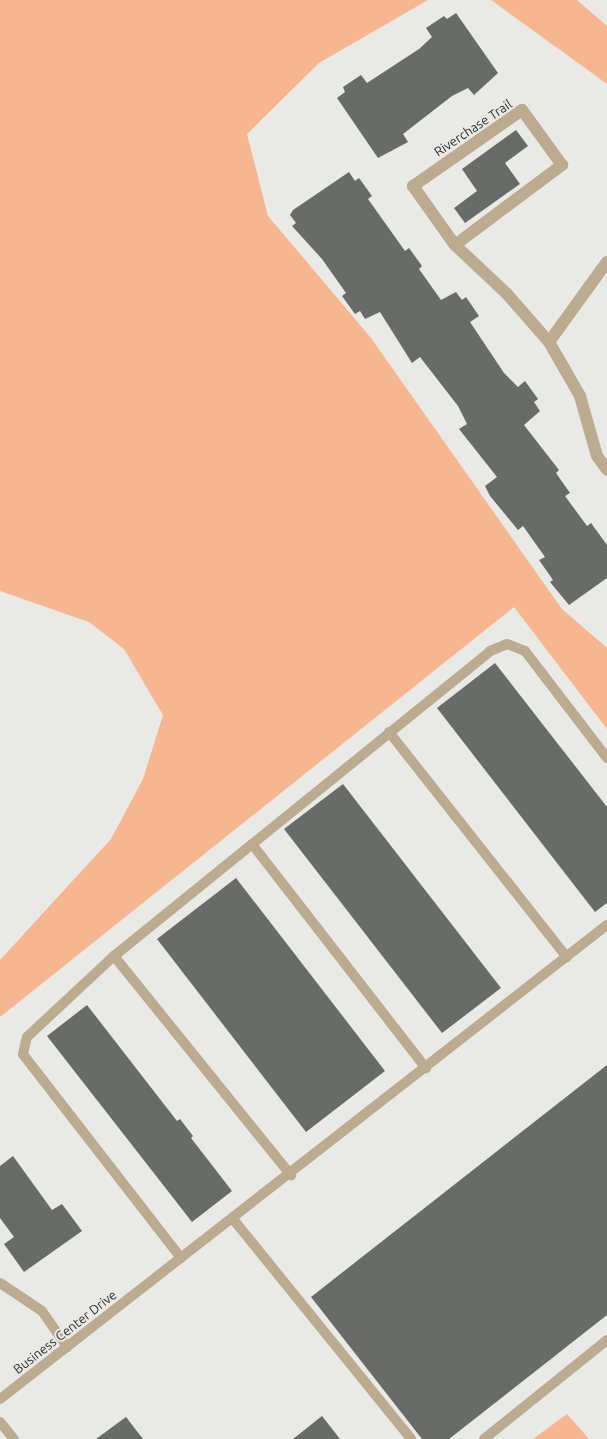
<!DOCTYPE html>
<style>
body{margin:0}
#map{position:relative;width:607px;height:1439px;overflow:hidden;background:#e9e9e5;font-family:Ubuntu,sans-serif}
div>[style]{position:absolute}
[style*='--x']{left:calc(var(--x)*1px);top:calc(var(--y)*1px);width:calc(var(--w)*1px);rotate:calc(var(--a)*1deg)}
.green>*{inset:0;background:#f5b690}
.building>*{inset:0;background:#686b67}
.service>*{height:10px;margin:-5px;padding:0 5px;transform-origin:5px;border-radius:5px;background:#bcab8f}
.minor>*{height:12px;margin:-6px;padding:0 6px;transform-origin:6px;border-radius:6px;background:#bcab8f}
span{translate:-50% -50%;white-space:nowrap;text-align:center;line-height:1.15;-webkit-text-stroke:4px #e9e9e5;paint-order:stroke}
.street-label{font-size:13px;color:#2e2e2c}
</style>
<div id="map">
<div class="green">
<i style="clip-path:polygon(0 0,428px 0,319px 63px,247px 134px,268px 216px,371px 338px,562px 609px,607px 648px,607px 729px,514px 607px,0 1017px,0 960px,111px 839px,143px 779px,163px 715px,124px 649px,89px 622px,0 591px)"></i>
<i style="clip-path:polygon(491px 0,577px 0,607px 26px,607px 84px)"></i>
<i style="clip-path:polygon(567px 1414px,589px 1439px,533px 1439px)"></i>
</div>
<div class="building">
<i style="clip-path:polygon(456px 13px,498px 73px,474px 95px,468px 88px,452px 96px,403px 134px,408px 142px,378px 158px,337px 98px,345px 92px,343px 87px,361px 75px,367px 83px,419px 49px,432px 37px,426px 28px,444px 16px,447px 19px)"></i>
<i style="clip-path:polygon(516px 130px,528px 146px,505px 163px,520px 184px,465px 223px,454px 208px,477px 191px,462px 169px)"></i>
<i style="clip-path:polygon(349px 172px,355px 181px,359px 178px,372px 196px,368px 199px,405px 251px,409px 248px,422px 266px,419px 269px,441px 300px,456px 292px,462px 300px,466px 297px,479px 316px,470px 322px,504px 373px,518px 387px,525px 381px,538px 399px,534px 402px,540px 411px,524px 425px,559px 470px,556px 473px,570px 493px,565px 496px,587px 526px,591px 523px,607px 545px,607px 578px,569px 605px,550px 582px,553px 580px,539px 560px,545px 557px,523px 526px,518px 530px,490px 496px,485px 486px,497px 477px,459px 429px,467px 424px,458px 406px,420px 357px,412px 363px,380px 312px,365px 319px,360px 311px,355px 314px,342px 296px,346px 293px,322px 259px,292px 226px,296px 223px,290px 215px,293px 210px)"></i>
<i style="clip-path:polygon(495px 663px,607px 807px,607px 903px,595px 912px,437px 708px)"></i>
<i style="clip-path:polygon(343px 784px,501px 988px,442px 1033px,284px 829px)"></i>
<i style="clip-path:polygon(236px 878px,385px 1071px,306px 1132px,157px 939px)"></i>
<i style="clip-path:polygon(87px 1005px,177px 1121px,180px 1119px,193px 1136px,191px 1138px,232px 1191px,192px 1222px,47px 1036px)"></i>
<i style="clip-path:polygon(607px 1065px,607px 1315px,449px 1439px,422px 1439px,311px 1297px)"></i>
<i style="clip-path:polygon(13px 1156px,52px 1210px,62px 1204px,82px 1231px,24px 1272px,4px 1244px,14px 1237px,0 1218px,0 1166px)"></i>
<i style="clip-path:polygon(322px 1416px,340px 1439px,293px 1439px)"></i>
<i style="clip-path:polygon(126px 1417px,143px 1439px,96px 1439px)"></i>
</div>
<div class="service">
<i style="--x:389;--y:732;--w:287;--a:51.7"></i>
<i style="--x:252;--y:844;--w:284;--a:52.2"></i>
<i style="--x:114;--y:956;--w:282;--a:51.1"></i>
<i style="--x:233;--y:1219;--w:283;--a:51"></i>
<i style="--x:181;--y:1258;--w:258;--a:-127.8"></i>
<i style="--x:23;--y:1054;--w:17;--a:-77"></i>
<i style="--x:27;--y:1037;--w:119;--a:-43"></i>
<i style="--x:114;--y:956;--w:484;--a:-39"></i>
<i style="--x:490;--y:651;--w:18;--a:-22"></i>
<i style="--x:507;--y:644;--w:19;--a:21"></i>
<i style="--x:525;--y:651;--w:135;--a:52.5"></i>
<i style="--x:0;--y:1283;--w:50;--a:33.7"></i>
<i style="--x:42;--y:1311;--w:44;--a:55.2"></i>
<i style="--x:0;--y:1399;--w:770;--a:-37.99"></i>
<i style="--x:0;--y:1422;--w:22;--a:51"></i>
<i style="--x:484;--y:1439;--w:158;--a:-38.8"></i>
</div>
<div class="minor">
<i style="--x:455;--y:245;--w:134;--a:-36.8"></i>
<i style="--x:562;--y:165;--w:68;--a:-126"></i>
<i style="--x:522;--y:110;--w:133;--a:145.1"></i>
<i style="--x:413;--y:186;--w:72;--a:54.6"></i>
<i style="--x:455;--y:245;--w:71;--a:43.3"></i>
<i style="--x:507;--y:294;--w:64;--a:48.8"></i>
<i style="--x:549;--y:342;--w:62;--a:60.1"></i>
<i style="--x:580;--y:396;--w:62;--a:74.2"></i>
<i style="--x:597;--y:456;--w:17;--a:54"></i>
<i style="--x:549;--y:342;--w:99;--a:-54.1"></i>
</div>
<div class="street-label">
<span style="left:473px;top:128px;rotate:-34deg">Riverchase Trail</span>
<span style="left:65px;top:1332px;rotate:-38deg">Business Center Drive</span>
</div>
</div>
